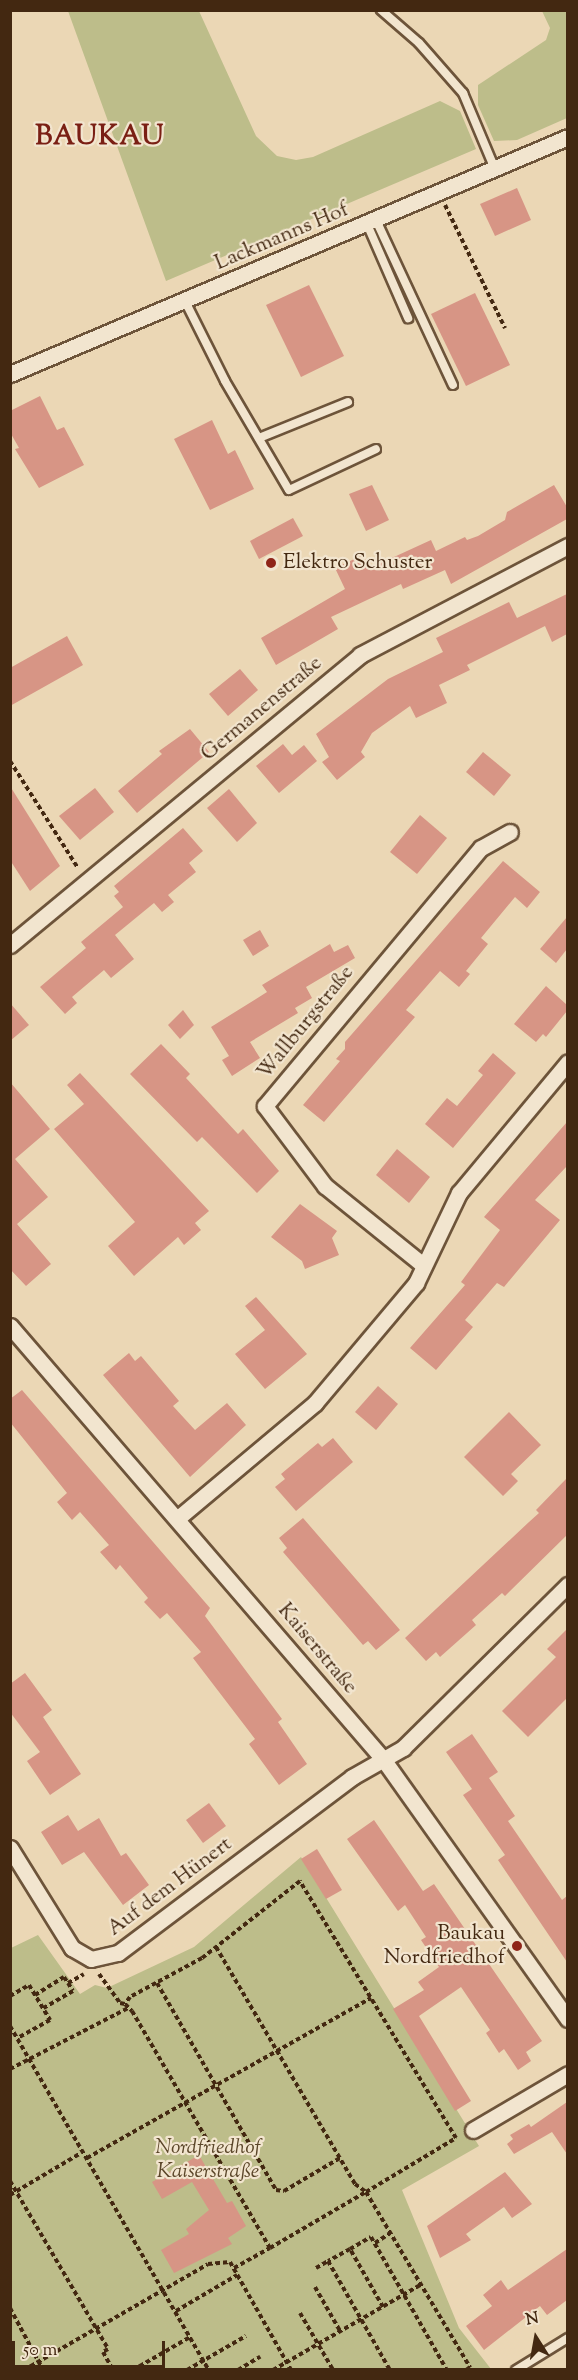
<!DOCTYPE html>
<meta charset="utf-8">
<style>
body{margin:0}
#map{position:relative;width:578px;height:2380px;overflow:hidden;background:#ebd7b5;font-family:"Sorts Mill Goudy",serif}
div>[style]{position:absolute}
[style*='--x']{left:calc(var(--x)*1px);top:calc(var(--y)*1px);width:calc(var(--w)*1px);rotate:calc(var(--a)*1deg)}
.green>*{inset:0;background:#bdbd8a}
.building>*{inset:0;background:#d79585}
.path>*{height:4px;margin-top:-2px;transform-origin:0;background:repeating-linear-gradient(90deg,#432811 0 4.5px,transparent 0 7.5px)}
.roads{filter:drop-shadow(2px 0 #6d543a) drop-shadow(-2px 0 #6d543a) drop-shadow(0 2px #6d543a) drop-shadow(0 -2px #6d543a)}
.service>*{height:8px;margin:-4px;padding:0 4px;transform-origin:4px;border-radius:4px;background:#f2e5cf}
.minor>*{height:15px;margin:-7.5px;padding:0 7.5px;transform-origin:7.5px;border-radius:7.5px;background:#f2e5cf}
.dots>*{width:16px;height:16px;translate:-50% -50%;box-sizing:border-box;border:3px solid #f2e5cf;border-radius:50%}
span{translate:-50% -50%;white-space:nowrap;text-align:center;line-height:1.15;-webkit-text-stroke:4.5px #f2e5cf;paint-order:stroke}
.street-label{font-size:21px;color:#432811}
.poi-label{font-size:21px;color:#432811}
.left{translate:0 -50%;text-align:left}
.right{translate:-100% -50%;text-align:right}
.park-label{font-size:21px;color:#5b4629;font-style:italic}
.district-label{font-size:27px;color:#7a1f14;font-weight:700;letter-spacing:1.5px}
.frame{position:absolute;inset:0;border:12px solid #432811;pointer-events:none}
.north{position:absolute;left:506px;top:2308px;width:60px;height:60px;-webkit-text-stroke:4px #f2e5cf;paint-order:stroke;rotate:349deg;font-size:16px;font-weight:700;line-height:24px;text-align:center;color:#432811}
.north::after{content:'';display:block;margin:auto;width:21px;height:27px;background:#432811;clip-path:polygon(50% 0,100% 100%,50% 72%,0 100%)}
.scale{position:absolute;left:12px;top:2341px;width:153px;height:27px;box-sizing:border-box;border:3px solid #432811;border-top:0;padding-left:8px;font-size:18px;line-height:21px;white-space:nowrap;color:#432811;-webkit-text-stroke:4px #f2e5cf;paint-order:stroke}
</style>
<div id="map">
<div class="green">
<i style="clip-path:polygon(68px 11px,199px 11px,256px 136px,277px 156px,296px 160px,313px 157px,440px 101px,460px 111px,476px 149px,166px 281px)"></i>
<i style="clip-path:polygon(542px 11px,567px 11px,567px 118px,517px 140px,494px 141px,478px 105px,478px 85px,546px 40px,550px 28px)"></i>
<i style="clip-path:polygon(301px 1857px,479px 2146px,402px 2190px,459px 2328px,491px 2369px,11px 2370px,11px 1948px,38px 1935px,80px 1994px,95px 1985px,107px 1988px,194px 1947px)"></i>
</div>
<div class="building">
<i style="clip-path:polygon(517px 188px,531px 220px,495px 236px,480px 204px)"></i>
<i style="clip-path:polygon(309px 285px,344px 356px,301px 377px,266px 305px)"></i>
<i style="clip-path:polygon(475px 293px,510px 365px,466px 386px,431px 314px)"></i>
<i style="clip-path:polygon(40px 396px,57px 430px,64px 427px,84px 465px,39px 488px,15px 449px,19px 448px,10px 432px,10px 411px)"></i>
<i style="clip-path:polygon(212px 420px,228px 454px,235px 450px,254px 489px,210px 510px,174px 439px)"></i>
<i style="clip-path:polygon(372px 485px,389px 520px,366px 531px,349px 494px)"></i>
<i style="clip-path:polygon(554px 485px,567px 507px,567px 519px,451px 584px,445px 570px,403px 589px,401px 584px,331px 617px,338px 629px,276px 665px,261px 638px,345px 589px,335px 568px,363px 555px,370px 568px,431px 540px,436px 551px,465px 537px,467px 540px,478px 536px,505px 520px,507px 512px)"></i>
<i style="clip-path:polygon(293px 518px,303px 536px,259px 559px,250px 541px)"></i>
<i style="clip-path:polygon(567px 594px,567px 634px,552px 642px,545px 626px,467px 665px,470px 670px,439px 685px,447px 703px,416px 718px,410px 706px,372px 733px,361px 752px,365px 757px,337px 780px,322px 762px,329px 757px,316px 734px,388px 679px,443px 652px,436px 638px,509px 602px,517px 618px)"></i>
<i style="clip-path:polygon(67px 636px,83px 665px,10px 706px,10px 668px)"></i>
<i style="clip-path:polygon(240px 669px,258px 690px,228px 716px,209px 694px)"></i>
<i style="clip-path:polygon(190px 729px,209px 752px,137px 813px,118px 791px,162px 754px,159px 751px)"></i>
<i style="clip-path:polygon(283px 744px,292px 755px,304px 745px,317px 761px,279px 793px,256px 766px)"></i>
<i style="clip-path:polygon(483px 752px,511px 775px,494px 796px,466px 772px)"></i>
<i style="clip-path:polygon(10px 786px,60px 866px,30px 891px,10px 860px)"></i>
<i style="clip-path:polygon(95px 788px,114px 812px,80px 840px,59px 816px)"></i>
<i style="clip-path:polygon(229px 789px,257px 823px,237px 842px,207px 808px)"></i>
<i style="clip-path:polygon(420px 815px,447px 838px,417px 874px,390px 852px)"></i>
<i style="clip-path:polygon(183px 828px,203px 851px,189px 863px,196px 872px,168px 895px,174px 902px,162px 912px,154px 903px,115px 935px,134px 959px,111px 978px,104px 970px,72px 997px,77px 1003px,65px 1014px,40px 987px,86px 948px,81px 942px,123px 907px,114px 896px,119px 892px,114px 886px)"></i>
<i style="clip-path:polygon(503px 861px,540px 892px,527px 908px,515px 897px,481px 938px,488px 944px,466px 971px,470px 974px,459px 987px,440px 971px,406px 1010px,415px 1017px,324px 1122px,303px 1105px,340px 1061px,336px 1059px,345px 1049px,345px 1042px)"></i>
<i style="clip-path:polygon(567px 917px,567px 949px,556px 963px,540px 949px)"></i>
<i style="clip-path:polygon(260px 930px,269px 946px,253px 956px,243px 940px)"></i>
<i style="clip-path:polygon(330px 944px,334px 952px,348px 945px,355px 958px,306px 987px,312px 998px,295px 1008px,298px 1013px,250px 1042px,260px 1058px,232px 1076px,222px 1060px,229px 1056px,211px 1027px,267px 992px,262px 985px)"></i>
<i style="clip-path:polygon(546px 986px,567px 1005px,567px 1011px,546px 1037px,543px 1034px,536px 1042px,514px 1024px)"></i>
<i style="clip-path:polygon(10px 1003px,29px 1025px,10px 1041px)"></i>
<i style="clip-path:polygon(183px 1010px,194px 1025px,180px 1039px,168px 1025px)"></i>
<i style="clip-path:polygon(161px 1044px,190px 1074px,186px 1078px,238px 1134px,243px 1129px,279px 1171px,257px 1193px,202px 1137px,197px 1142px,130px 1074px)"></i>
<i style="clip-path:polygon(493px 1053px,516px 1073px,453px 1148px,425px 1124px,447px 1098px,457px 1106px,483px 1075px,478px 1071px)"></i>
<i style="clip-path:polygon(80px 1073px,209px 1211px,195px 1223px,201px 1230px,184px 1245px,178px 1237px,134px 1276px,108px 1246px,135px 1222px,54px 1129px,84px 1104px,67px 1085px)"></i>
<i style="clip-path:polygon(10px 1082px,50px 1129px,15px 1159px,48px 1197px,17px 1224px,51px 1264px,26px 1286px,10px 1269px)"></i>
<i style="clip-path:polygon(567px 1122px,567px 1166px,535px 1200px,560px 1220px,504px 1287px,497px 1283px,465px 1320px,473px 1327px,436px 1370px,410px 1348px,465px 1285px,461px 1282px,500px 1230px,484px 1217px)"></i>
<i style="clip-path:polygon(397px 1149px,430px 1177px,409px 1203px,376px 1175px)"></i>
<i style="clip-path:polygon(300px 1204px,337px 1231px,332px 1238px,339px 1255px,305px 1269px,302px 1261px,271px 1237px)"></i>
<i style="clip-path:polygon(256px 1297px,307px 1354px,265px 1389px,235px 1354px,265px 1330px,245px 1306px)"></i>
<i style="clip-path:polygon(129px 1353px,135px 1361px,141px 1356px,179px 1401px,173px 1406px,195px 1430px,227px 1403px,246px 1425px,190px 1477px,103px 1375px)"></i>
<i style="clip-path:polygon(378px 1386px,398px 1404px,376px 1430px,355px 1412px)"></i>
<i style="clip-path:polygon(22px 1390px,210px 1608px,205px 1616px,282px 1719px,278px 1722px,307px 1764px,279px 1785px,249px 1744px,255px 1739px,193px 1658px,201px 1652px,167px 1613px,160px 1619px,144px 1602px,148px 1598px,120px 1565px,116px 1570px,100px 1552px,109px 1545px,80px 1512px,72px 1520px,57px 1502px,67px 1493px,10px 1422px,10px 1399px)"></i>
<i style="clip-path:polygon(509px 1412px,541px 1445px,511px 1474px,518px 1481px,503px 1496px,464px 1457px)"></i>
<i style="clip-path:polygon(333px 1438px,353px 1462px,296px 1511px,275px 1487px,285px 1479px,281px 1474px,318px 1443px,322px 1447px)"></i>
<i style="clip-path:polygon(567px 1478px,567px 1535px,505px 1596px,502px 1593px,472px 1620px,476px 1625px,440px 1657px,436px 1652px,426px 1661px,405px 1638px,529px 1522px,539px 1513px,536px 1510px)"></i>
<i style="clip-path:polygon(303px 1518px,400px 1630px,376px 1650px,368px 1641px,363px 1645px,283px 1552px,287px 1548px,279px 1538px)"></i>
<i style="clip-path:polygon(567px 1629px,567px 1698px,528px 1737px,502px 1711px,556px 1657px,547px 1649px)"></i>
<i style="clip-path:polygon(25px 1673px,52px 1710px,43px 1717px,81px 1774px,50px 1795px,27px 1761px,40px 1752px,10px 1712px,10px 1684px)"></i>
<i style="clip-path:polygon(472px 1734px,498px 1772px,489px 1778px,515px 1816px,508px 1821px,562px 1900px,567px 1896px,567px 1962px,498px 1860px,505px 1855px,463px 1795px,472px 1789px,446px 1752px)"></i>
<i style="clip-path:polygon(209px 1803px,226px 1826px,203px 1843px,186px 1820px)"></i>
<i style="clip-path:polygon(68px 1815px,78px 1831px,99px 1818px,121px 1856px,126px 1853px,149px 1885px,123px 1905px,84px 1852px,62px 1865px,41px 1832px)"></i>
<i style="clip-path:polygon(374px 1820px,423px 1891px,434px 1884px,542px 2041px,526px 2052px,531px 2061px,518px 2070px,504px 2049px,499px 2053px,486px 2033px,490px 2030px,461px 1987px,419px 2016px,471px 2101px,455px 2111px,393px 2009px,424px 1990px,418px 1982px,439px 1967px,421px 1940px,426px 1937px,405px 1905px,398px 1911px,347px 1839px)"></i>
<i style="clip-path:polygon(317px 1849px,342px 1890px,326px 1899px,301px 1859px)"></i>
<i style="clip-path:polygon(567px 2102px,567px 2154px,552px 2132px,514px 2154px,507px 2144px,513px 2139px,510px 2135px,529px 2124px,531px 2127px)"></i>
<i style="clip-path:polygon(199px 2155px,227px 2203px,232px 2201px,246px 2226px,228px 2238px,232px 2244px,174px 2273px,161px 2250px,189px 2234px,186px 2229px,209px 2210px,192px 2182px,162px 2199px,152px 2182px)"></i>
<i style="clip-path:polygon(505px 2172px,532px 2204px,512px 2218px,504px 2207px,466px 2234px,471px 2240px,440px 2258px,427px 2226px)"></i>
<i style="clip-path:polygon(567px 2249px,567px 2300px,547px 2315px,540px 2306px,484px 2350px,466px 2326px,492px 2306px,483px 2295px,501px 2280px,508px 2290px)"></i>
</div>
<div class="path">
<i style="--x:445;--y:205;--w:137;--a:64"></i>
<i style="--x:10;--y:761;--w:127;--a:57.6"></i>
<i style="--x:216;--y:1947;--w:275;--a:59.6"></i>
<i style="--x:355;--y:2184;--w:14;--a:36"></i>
<i style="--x:366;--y:2192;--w:204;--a:59.3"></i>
<i style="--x:470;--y:2367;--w:5;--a:143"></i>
<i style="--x:99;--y:1974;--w:36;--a:54"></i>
<i style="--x:120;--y:2003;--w:5;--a:11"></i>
<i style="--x:68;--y:1983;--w:18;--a:-29"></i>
<i style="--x:157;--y:1983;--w:239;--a:60.1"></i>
<i style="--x:276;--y:2190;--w:8;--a:7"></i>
<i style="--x:284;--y:2191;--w:65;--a:-30.5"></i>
<i style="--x:35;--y:1995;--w:34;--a:-32"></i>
<i style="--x:64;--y:1977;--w:7;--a:56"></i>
<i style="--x:68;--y:1983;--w:9;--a:58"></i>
<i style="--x:73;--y:1991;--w:34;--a:150"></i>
<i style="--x:10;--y:1996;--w:22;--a:-30"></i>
<i style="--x:29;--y:1985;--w:41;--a:59"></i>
<i style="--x:50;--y:2020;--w:37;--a:151"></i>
<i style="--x:10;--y:2026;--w:397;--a:60"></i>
<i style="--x:10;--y:2069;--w:133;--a:-27.3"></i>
<i style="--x:87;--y:2158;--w:326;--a:-29.4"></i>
<i style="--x:10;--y:2181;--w:194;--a:59.7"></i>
<i style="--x:108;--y:2349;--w:6;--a:149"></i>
<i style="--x:103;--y:2352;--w:21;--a:61"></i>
<i style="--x:10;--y:2195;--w:82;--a:-30.6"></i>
<i style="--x:375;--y:2243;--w:17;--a:-33"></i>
<i style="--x:350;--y:2249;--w:25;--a:151"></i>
<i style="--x:328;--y:2261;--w:125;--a:60.4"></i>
<i style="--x:234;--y:2268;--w:41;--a:-29.1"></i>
<i style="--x:270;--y:2248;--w:111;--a:-30.3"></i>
<i style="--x:366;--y:2192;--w:105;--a:-31"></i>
<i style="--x:456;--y:2138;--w:301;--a:-121.3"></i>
<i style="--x:300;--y:1881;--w:125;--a:141.8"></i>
<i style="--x:202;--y:1958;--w:82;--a:151.6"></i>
<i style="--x:130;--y:1997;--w:9;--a:126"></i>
<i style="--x:125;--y:2004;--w:10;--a:45"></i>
<i style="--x:132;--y:2011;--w:274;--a:59.8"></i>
<i style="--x:316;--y:2268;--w:14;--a:-30"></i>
<i style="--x:315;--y:2287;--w:51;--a:60.4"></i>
<i style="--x:383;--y:2307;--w:67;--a:-119.6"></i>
<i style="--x:350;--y:2249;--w:24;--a:-30"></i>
<i style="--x:371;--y:2237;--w:153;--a:60.3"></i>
<i style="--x:10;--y:2308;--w:70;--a:62"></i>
<i style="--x:176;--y:2311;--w:71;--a:-30.5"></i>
<i style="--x:300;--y:2313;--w:66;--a:59.9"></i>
<i style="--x:24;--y:2370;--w:212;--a:-29.9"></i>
<i style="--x:208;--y:2264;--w:22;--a:-5"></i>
<i style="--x:230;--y:2262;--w:124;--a:60.5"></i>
<i style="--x:133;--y:2370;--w:66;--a:-30.1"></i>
<i style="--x:187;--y:2370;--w:68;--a:-30"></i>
<i style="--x:238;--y:2370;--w:26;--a:-31"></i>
<i style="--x:273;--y:2370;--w:170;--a:-30"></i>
</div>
<div class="roads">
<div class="service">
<i style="--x:381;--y:10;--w:50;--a:41"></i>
<i style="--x:419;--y:43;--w:67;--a:48.7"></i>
<i style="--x:463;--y:93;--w:82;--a:67.2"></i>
<i style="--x:376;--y:220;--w:182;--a:65"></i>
<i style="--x:367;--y:224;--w:103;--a:66.4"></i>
<i style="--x:185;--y:301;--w:89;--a:63.4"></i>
<i style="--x:225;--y:381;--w:126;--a:59.6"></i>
<i style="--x:289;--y:490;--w:96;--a:-25.2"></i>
<i style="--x:259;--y:438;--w:96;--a:-22"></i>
<i style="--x:516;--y:2370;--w:61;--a:-31.6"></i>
</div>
<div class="minor">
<i style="--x:10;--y:374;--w:606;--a:-23.01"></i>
<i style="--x:10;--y:945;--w:455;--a:-39.6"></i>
<i style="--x:360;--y:655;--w:235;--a:-27.7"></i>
<i style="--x:423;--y:1265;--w:126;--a:-141.1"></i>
<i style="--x:325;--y:1186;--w:100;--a:-126.9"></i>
<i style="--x:265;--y:1106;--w:336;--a:-50.1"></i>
<i style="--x:481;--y:848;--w:33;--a:-29"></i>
<i style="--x:10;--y:1326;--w:572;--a:49.26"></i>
<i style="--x:383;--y:1759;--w:319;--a:54.6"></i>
<i style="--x:178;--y:1518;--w:179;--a:-40"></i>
<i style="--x:315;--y:1403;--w:157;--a:-49.9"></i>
<i style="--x:416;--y:1283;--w:100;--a:-64.5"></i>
<i style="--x:459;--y:1193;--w:170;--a:-50.2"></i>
<i style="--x:10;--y:1848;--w:118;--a:58.2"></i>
<i style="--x:72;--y:1948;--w:22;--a:30"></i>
<i style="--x:91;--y:1959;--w:28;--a:-13"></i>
<i style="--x:118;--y:1953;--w:293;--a:-36.9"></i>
<i style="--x:352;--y:1777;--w:59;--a:-29.6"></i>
<i style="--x:403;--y:1748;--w:232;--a:-44.7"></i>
<i style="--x:473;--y:2130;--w:110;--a:-30.5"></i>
</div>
</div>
<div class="dots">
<i style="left:271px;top:563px;background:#8f2418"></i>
<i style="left:517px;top:1946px;background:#8f2418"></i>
</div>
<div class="street-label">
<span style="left:282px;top:237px;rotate:-23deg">Lackmanns Hof</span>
<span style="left:262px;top:709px;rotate:-40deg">Germanenstraße</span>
<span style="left:306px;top:1023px;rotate:-51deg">Wallburgstraße</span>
<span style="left:317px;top:1649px;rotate:50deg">Kaiserstraße</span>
<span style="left:170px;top:1887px;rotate:-37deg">Auf dem Hünert</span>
</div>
<div class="poi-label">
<span class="left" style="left:283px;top:563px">Elektro Schuster</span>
<span class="right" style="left:505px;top:1946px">Baukau<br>Nordfriedhof</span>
</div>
<div class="park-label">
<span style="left:208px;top:2160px">Nordfriedhof<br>Kaiserstraße</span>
</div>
<div class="district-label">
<span style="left:100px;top:138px">BAUKAU</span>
</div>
<div class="frame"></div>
<div class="north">N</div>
<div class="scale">50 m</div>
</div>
